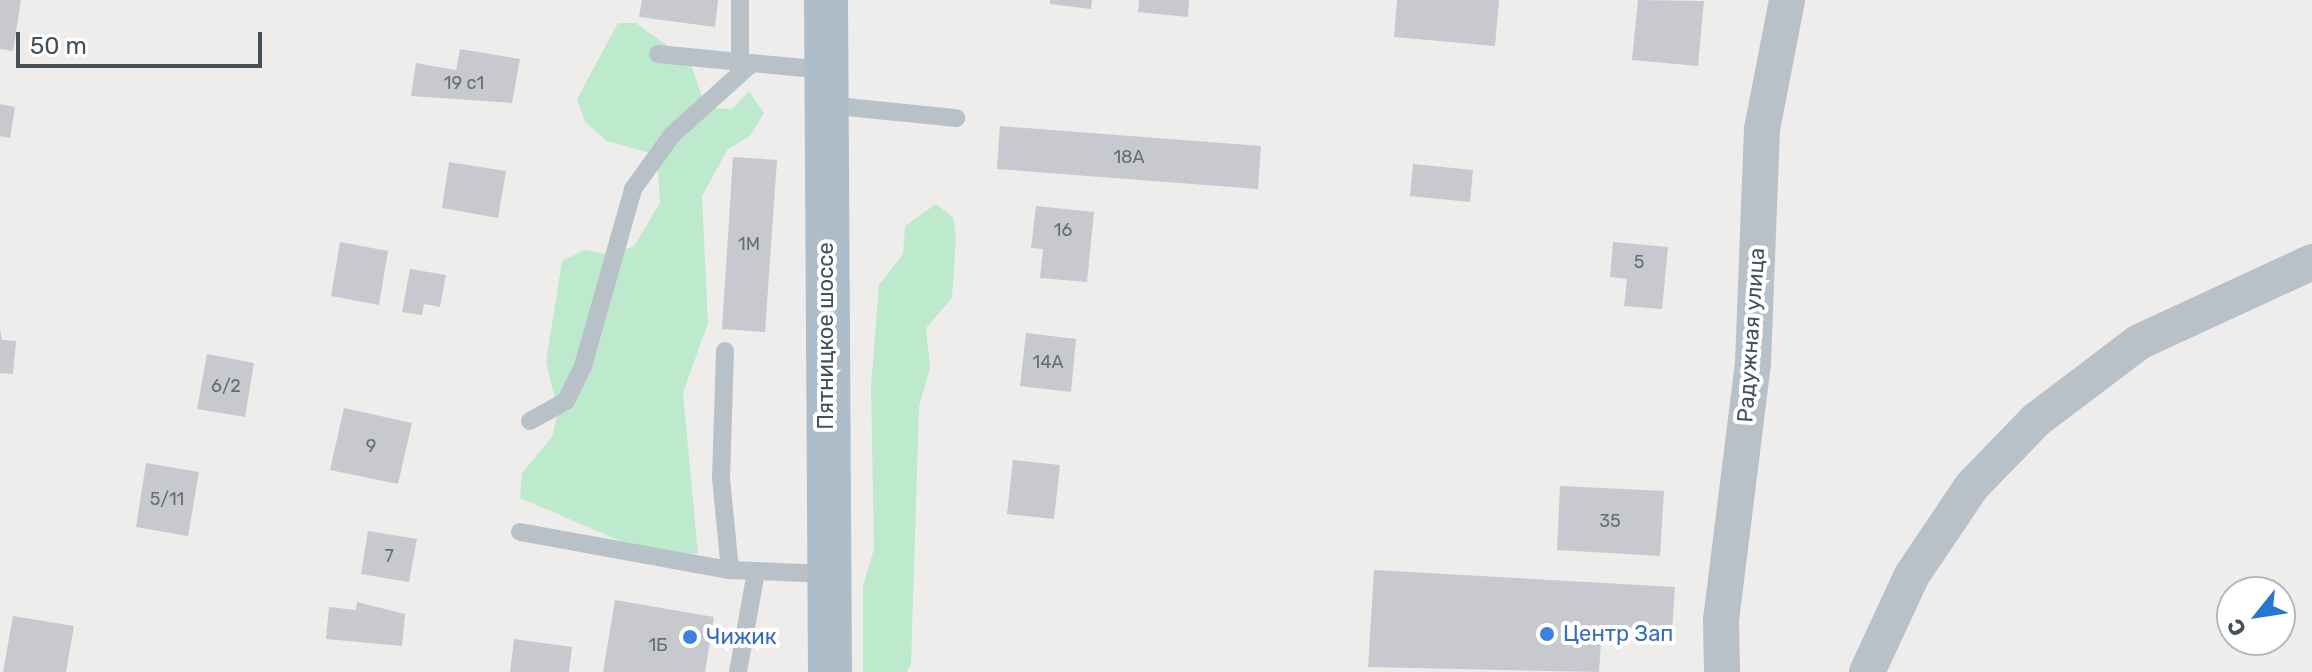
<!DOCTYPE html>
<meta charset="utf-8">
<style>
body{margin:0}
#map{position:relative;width:2312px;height:672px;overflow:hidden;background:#efecec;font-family:Rubik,sans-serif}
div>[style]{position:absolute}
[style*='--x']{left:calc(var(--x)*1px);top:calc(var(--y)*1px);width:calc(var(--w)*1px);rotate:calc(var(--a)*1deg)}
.green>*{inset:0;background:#bdeacd}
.building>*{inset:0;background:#c7c9cf}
.lane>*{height:18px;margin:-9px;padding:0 9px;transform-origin:9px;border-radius:9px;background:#b9c1c8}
.street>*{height:36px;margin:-18px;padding:0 18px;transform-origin:18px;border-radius:18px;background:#b9c1c8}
.primary>*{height:44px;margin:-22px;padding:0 22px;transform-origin:22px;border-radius:22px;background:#aebdca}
.dots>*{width:22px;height:22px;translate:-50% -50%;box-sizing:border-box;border:4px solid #fff;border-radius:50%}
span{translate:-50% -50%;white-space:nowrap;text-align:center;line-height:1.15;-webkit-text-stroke:8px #fff;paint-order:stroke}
.number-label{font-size:18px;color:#666e76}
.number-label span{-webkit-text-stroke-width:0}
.street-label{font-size:22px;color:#465058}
.shop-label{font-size:22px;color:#366cbe}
.left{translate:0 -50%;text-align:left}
.north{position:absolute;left:2216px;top:576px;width:80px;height:80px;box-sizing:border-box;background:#fff;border:2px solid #b5b9bc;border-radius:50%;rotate:240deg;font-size:22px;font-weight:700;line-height:32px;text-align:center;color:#465058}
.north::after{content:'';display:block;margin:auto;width:28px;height:36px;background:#2677cf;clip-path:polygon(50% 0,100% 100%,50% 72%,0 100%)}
.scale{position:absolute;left:16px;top:32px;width:246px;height:36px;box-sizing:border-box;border:4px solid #465058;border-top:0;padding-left:10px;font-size:24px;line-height:28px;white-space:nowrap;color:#465058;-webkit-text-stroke:6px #fff;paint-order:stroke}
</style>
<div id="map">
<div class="green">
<i style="clip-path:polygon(618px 23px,636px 23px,690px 62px,706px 108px,732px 109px,749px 91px,764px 113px,750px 136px,728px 149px,702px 196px,708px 323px,683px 393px,698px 554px,644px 551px,520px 498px,522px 473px,552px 437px,558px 412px,546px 362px,562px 261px,585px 250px,610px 255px,634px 246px,660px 203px,657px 155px,607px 141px,585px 122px,577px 99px)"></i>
<i style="clip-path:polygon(936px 204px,953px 217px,956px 237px,952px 298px,926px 328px,930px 368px,919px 407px,911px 664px,907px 672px,863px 672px,863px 586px,874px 549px,871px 386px,879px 285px,903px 254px,905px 226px)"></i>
</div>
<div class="building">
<i style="clip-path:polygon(0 0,21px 0,13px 51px,0 49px)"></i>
<i style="clip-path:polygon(642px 0,718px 0,715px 27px,639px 17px)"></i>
<i style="clip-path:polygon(1050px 0,1092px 0,1091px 9px,1050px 4px)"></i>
<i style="clip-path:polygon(1139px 0,1189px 0,1188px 17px,1138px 12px)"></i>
<i style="clip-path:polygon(1397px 0,1499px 0,1495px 46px,1394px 37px)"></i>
<i style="clip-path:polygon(1638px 0,1704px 1px,1698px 66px,1632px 60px)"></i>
<i style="clip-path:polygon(460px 49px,520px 59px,512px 103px,411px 96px,416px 63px,456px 70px)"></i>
<i style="clip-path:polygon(0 104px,15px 107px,10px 138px,0 136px)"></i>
<i style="clip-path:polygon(1000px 126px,1261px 146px,1258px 189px,997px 169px)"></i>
<i style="clip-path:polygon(733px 157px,777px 160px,765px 332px,722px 329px)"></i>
<i style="clip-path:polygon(449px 162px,506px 171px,498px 218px,442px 208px)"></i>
<i style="clip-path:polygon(1413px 164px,1473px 170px,1470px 202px,1410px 196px)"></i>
<i style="clip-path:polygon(1036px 206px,1094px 212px,1087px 282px,1040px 278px,1043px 249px,1031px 248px)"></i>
<i style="clip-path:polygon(340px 242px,388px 251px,379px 305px,331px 296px)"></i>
<i style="clip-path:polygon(1613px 242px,1668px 247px,1662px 309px,1624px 306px,1627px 279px,1610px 277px)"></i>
<i style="clip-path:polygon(410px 269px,446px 275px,440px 307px,424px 304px,422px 315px,402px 312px)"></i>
<i style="clip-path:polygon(0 329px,2px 340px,16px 341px,13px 374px,0 373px)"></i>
<i style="clip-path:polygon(1026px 333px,1076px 339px,1071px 392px,1020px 386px)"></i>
<i style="clip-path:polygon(207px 354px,254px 363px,245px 417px,197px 409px)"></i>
<i style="clip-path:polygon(344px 408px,412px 423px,398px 484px,330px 470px)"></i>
<i style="clip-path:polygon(1013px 460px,1060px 465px,1054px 519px,1007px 514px)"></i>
<i style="clip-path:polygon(146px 463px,199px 472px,188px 536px,136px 527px)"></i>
<i style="clip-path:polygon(1560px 486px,1664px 491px,1660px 556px,1557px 550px)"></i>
<i style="clip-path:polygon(368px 531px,417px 539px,409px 582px,361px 574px)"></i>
<i style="clip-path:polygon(1374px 570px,1675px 587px,1672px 630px,1602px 626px,1599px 672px,1368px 667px)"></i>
<i style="clip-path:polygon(615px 600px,714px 617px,705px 672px,603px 672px)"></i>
<i style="clip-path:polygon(357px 602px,405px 614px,402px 646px,326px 639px,329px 607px,356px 610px)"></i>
<i style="clip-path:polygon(13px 616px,74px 626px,66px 672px,3px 672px)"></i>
<i style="clip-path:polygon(514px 639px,572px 647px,569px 672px,510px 672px)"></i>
</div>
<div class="lane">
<i style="--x:740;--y:0;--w:62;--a:90"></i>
<i style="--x:658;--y:54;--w:167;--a:5.5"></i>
<i style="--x:827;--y:105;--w:130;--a:5.8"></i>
<i style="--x:725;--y:351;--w:127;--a:91.8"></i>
<i style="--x:721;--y:478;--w:92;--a:84.4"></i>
<i style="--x:530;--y:421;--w:41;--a:-29.1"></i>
<i style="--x:566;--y:401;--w:39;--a:-64"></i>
<i style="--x:583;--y:366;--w:184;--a:-74.2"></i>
<i style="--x:633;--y:189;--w:67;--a:-54.2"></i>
<i style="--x:672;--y:135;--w:108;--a:-42"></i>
<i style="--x:520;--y:532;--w:213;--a:10.3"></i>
<i style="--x:730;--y:570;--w:98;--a:2.3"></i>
<i style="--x:738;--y:672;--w:102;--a:-79.8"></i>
</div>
<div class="street">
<i style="--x:1722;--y:672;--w:52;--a:-91.1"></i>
<i style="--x:1721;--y:620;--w:259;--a:-82.9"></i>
<i style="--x:1753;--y:363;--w:234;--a:-87.8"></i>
<i style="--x:1762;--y:129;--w:131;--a:-79"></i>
<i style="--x:1867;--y:672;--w:107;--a:-65.1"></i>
<i style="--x:1912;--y:575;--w:107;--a:-56"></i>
<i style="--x:1972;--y:486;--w:92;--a:-45.9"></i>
<i style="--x:2036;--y:420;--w:129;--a:-37.1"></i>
<i style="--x:2139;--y:342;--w:191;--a:-24.8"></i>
</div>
<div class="primary">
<i style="--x:826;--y:0;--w:672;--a:89.66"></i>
</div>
<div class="dots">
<i style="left:1547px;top:634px;background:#3f7fe0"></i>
<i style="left:690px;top:637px;background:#3f7fe0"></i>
</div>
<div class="number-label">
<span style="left:464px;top:83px">19 с1</span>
<span style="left:1129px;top:157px">18А</span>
<span style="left:1063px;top:230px">16</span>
<span style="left:749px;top:244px">1М</span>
<span style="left:1639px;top:262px">5</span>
<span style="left:1048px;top:362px">14А</span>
<span style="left:226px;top:386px">6/2</span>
<span style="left:371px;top:446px">9</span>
<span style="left:167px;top:499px">5/11</span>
<span style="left:1610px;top:521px">35</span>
<span style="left:389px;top:556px">7</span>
<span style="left:658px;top:645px">1Б</span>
</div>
<div class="street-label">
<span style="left:1751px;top:335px;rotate:-86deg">Радужная улица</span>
<span style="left:826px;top:336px;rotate:-90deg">Пятницкое шоссе</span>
</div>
<div class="shop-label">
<span class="left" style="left:1563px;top:634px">Центр Зап</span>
<span class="left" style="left:706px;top:637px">Чижик</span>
</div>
<div class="north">С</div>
<div class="scale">50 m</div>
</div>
